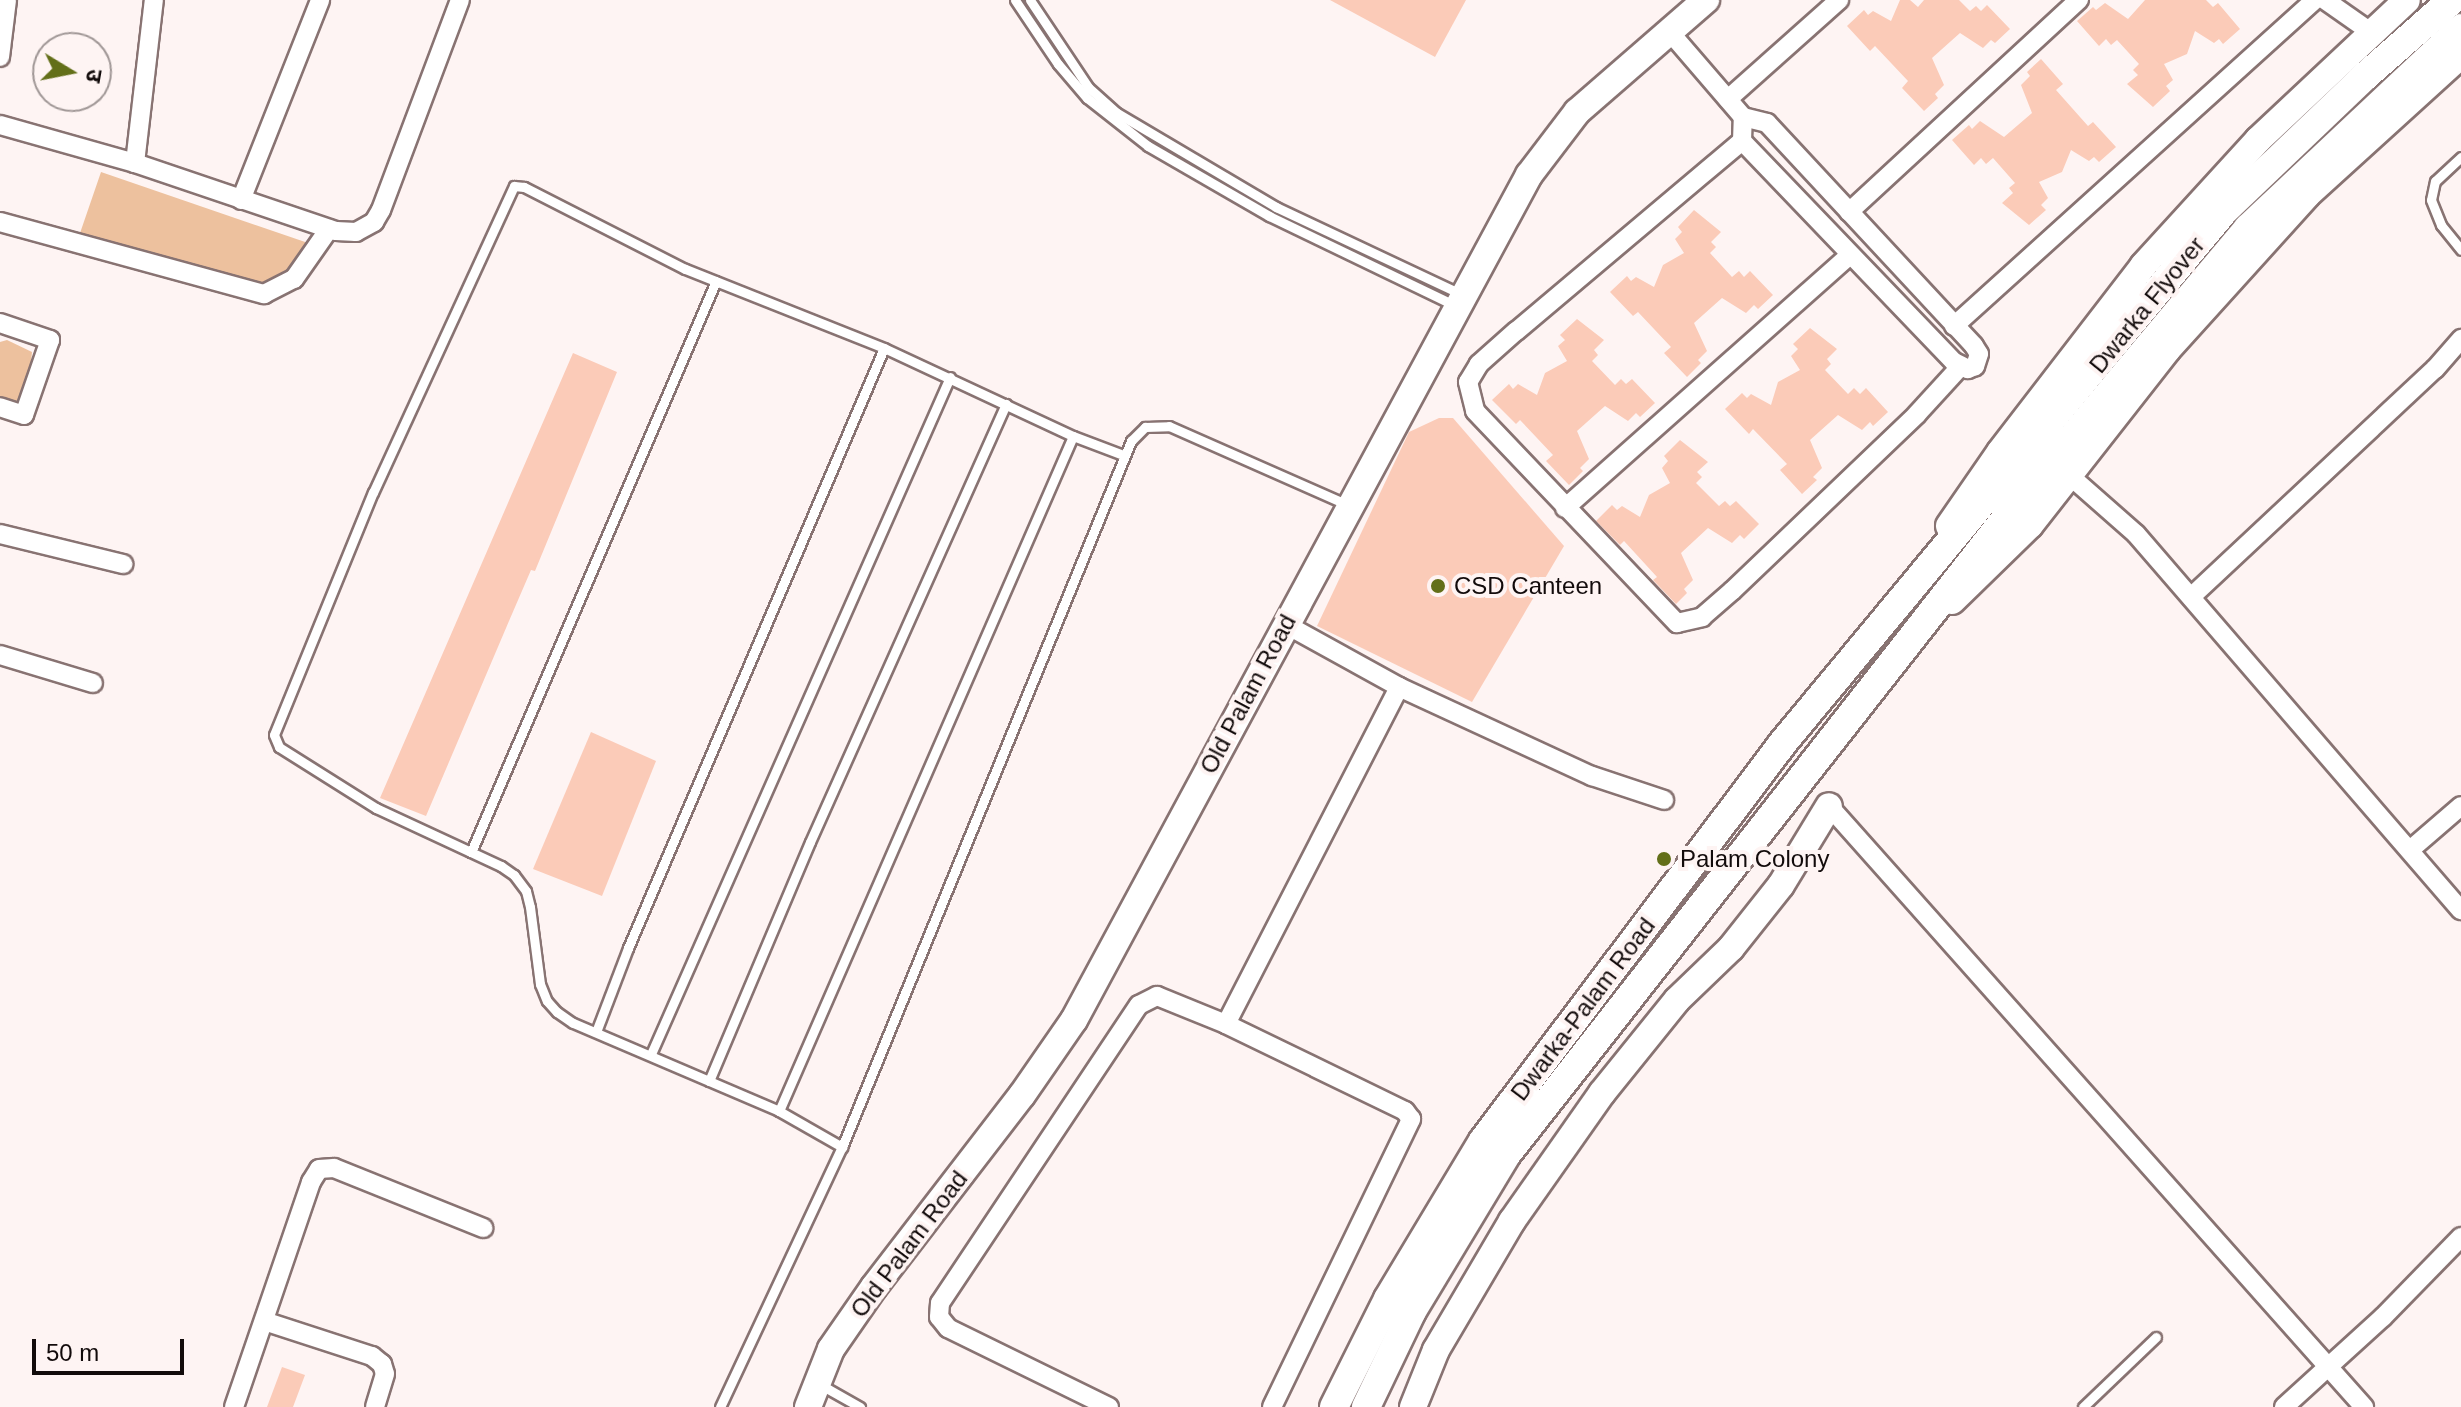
<!DOCTYPE html>
<meta charset="utf-8">
<style>
body{margin:0}
#map{position:relative;width:2461px;height:1407px;overflow:hidden;background:#fef4f3;font-family:Arial,"Noto Sans Devanagari",sans-serif}
div>[style]{position:absolute}
[style*='--x']{left:calc(var(--x)*1px);top:calc(var(--y)*1px);width:calc(var(--w)*1px);rotate:calc(var(--a)*1deg)}
.green>*{inset:0;background:#edc19e}
.building>*{inset:0;background:#fbcbb8}
.roads{filter:drop-shadow(2px 0 #887372) drop-shadow(-2px 0 #887372) drop-shadow(0 2px #887372) drop-shadow(0 -2px #887372)}
.lane>*{height:9px;margin:-4.5px;padding:0 4.5px;transform-origin:4.5px;border-radius:4.5px;background:#fff}
.street>*{height:18px;margin:-9px;padding:0 9px;transform-origin:9px;border-radius:9px;background:#fff}
.secondary>*{height:26px;margin:-13px;padding:0 13px;transform-origin:13px;border-radius:13px;background:#fff}
.primary>*{height:28px;margin:-14px;padding:0 14px;transform-origin:14px;border-radius:14px;background:#fff}
.dots>*{width:22px;height:22px;translate:-50% -50%;box-sizing:border-box;border:4px solid #fef4f3;border-radius:50%}
span{translate:-50% -50%;white-space:nowrap;text-align:center;line-height:1.15;-webkit-text-stroke:8px #fef4f3;paint-order:stroke}
.street-label{font-size:24px;color:#120b0b}
.poi-label{font-size:24px;color:#120b0b}
.left{translate:0 -50%;text-align:left}
.north{position:absolute;left:32px;top:32px;width:80px;height:80px;box-sizing:border-box;background:#fef4f3;border:2px solid #a09796;border-radius:50%;rotate:100deg;font-size:22px;font-weight:700;line-height:32px;text-align:center;color:#120b0b}
.north::after{content:'';display:block;margin:auto;width:28px;height:36px;background:#636f19;clip-path:polygon(50% 0,100% 100%,50% 72%,0 100%)}
.scale{position:absolute;left:32px;top:1339px;width:152px;height:36px;box-sizing:border-box;border:4px solid #120b0b;border-top:0;padding-left:10px;font-size:24px;line-height:28px;white-space:nowrap;color:#120b0b;-webkit-text-stroke:6px #fef4f3;paint-order:stroke}
</style>
<div id="map">
<div class="green">
<i style="clip-path:polygon(101px 172px,311px 244px,302px 259px,282px 278px,261px 289px,78px 239px)"></i>
<i style="clip-path:polygon(7px 340px,32px 352px,29px 383px,19px 410px,0 410px,0 342px)"></i>
</div>
<div class="building">
<i style="clip-path:polygon(1330px 0,1466px 0,1435px 57px)"></i>
<i style="clip-path:polygon(1900px 0,1910px 0,1918px 7px,1924px 0,1959px 0,1970px 11px,1976px 6px,1981px 11px,1987px 5px,2010px 29px,1995px 43px,1991px 40px,1983px 48px,1960px 33px,1932px 58px,1944px 85px,1935px 94px,1938px 98px,1924px 111px,1902px 88px,1908px 81px,1875px 46px,1870px 51px,1847px 26px,1864px 10px,1868px 15px,1873px 11px,1891px 21px)"></i>
<i style="clip-path:polygon(2145px 0,2206px 0,2213px 7px,2218px 3px,2240px 29px,2223px 44px,2219px 39px,2214px 43px,2195px 31px,2187px 54px,2164px 64px,2173px 80px,2166px 86px,2170px 91px,2153px 107px,2127px 84px,2138px 75px,2133px 70px,2139px 64px,2117px 40px,2111px 45px,2106px 39px,2099px 46px,2077px 21px,2093px 7px,2096px 10px,2105px 3px,2128px 19px)"></i>
<i style="clip-path:polygon(2041px 59px,2063px 84px,2056px 90px,2088px 126px,2093px 122px,2116px 147px,2099px 162px,2094px 157px,2089px 161px,2071px 150px,2062px 172px,2039px 182px,2048px 198px,2041px 205px,2046px 210px,2029px 225px,2002px 203px,2013px 193px,2009px 188px,2015px 183px,1993px 158px,1986px 164px,1981px 158px,1974px 165px,1952px 140px,1969px 125px,1972px 129px,1980px 121px,2004px 137px,2032px 113px,2021px 85px,2030px 76px,2027px 72px)"></i>
<i style="clip-path:polygon(1694px 210px,1721px 232px,1711px 242px,1716px 247px,1710px 253px,1732px 277px,1739px 271px,1744px 277px,1750px 271px,1773px 295px,1758px 309px,1754px 305px,1746px 313px,1722px 298px,1694px 323px,1707px 351px,1698px 360px,1701px 363px,1687px 377px,1664px 353px,1671px 347px,1638px 312px,1633px 316px,1610px 292px,1627px 276px,1631px 281px,1636px 277px,1654px 287px,1663px 265px,1684px 253px,1675px 239px,1682px 232px,1678px 227px)"></i>
<i style="clip-path:polygon(1577px 319px,1604px 340px,1594px 350px,1598px 355px,1592px 361px,1615px 385px,1621px 379px,1626px 384px,1632px 379px,1655px 403px,1640px 417px,1636px 413px,1628px 421px,1605px 406px,1577px 431px,1589px 459px,1580px 468px,1583px 471px,1569px 485px,1546px 461px,1553px 455px,1520px 420px,1516px 424px,1492px 400px,1509px 384px,1513px 389px,1518px 384px,1537px 395px,1545px 373px,1567px 361px,1558px 346px,1565px 340px,1560px 335px)"></i>
<i style="clip-path:polygon(1810px 328px,1837px 349px,1827px 359px,1831px 364px,1825px 370px,1848px 394px,1854px 388px,1860px 394px,1866px 388px,1888px 412px,1873px 426px,1870px 422px,1862px 430px,1838px 415px,1810px 440px,1822px 468px,1813px 477px,1817px 480px,1802px 494px,1780px 470px,1787px 464px,1753px 429px,1749px 434px,1725px 409px,1742px 393px,1747px 398px,1751px 394px,1771px 405px,1778px 382px,1800px 370px,1791px 356px,1798px 349px,1793px 344px)"></i>
<i style="clip-path:polygon(573px 353px,617px 372px,535px 571px,531px 570px,509px 621px,426px 816px,380px 798px)"></i>
<i style="clip-path:polygon(1439px 418px,1453px 418px,1564px 546px,1472px 702px,1317px 626px,1409px 432px)"></i>
<i style="clip-path:polygon(1680px 440px,1708px 462px,1697px 472px,1702px 477px,1696px 483px,1719px 506px,1725px 501px,1730px 506px,1736px 501px,1759px 524px,1744px 539px,1740px 535px,1732px 543px,1708px 528px,1681px 553px,1693px 580px,1684px 589px,1687px 593px,1676px 604px,1653px 580px,1657px 577px,1624px 541px,1620px 545px,1596px 521px,1612px 505px,1617px 510px,1622px 506px,1640px 517px,1649px 495px,1670px 483px,1662px 468px,1668px 461px,1664px 456px)"></i>
<i style="clip-path:polygon(591px 732px,656px 761px,602px 896px,533px 869px)"></i>
<i style="clip-path:polygon(282px 1367px,305px 1375px,293px 1407px,267px 1407px)"></i>
</div>
<div class="roads">
<div class="lane">
<i style="--x:1015;--y:0;--w:77;--a:56.1"></i>
<i style="--x:1058;--y:64;--w:45;--a:49.5"></i>
<i style="--x:1087;--y:98;--w:78;--a:38.2"></i>
<i style="--x:1148;--y:146;--w:140;--a:30"></i>
<i style="--x:1269;--y:216;--w:208;--a:25.7"></i>
<i style="--x:1030;--y:0;--w:105;--a:56.3"></i>
<i style="--x:1088;--y:87;--w:39;--a:42"></i>
<i style="--x:1117;--y:113;--w:185;--a:30.6"></i>
<i style="--x:1276;--y:207;--w:204;--a:25.2"></i>
<i style="--x:2461;--y:157;--w:35;--a:137"></i>
<i style="--x:2435;--y:181;--w:19;--a:102"></i>
<i style="--x:2431;--y:200;--w:27;--a:68"></i>
<i style="--x:2441;--y:225;--w:32;--a:51"></i>
<i style="--x:884;--y:348;--w:214;--a:-158.3"></i>
<i style="--x:685;--y:269;--w:181;--a:-153"></i>
<i style="--x:524;--y:187;--w:10;--a:-174"></i>
<i style="--x:514;--y:186;--w:337;--a:114.7"></i>
<i style="--x:373;--y:492;--w:262;--a:112.2"></i>
<i style="--x:274;--y:735;--w:13;--a:67"></i>
<i style="--x:279;--y:747;--w:115;--a:32.2"></i>
<i style="--x:376;--y:808;--w:138;--a:24.9"></i>
<i style="--x:501;--y:866;--w:16;--a:35"></i>
<i style="--x:514;--y:875;--w:20;--a:53"></i>
<i style="--x:526;--y:891;--w:16;--a:76"></i>
<i style="--x:530;--y:907;--w:78;--a:82.6"></i>
<i style="--x:540;--y:984;--w:18;--a:68"></i>
<i style="--x:547;--y:1001;--w:15;--a:48"></i>
<i style="--x:557;--y:1012;--w:19;--a:35"></i>
<i style="--x:573;--y:1023;--w:224;--a:23.1"></i>
<i style="--x:779;--y:1111;--w:73;--a:29.7"></i>
<i style="--x:842;--y:1147;--w:763;--a:-67.74"></i>
<i style="--x:1131;--y:441;--w:20;--a:-45"></i>
<i style="--x:1145;--y:427;--w:24;--a:-2"></i>
<i style="--x:1169;--y:426;--w:196;--a:23.8"></i>
<i style="--x:471;--y:852;--w:621;--a:-66.78"></i>
<i style="--x:596;--y:1032;--w:90;--a:-69.1"></i>
<i style="--x:628;--y:948;--w:652;--a:-66.89"></i>
<i style="--x:884;--y:348;--w:208;--a:25"></i>
<i style="--x:1073;--y:436;--w:53;--a:20.8"></i>
<i style="--x:651;--y:1054;--w:740;--a:-66.17"></i>
<i style="--x:709;--y:1081;--w:259;--a:-67.1"></i>
<i style="--x:810;--y:842;--w:480;--a:-65.9"></i>
<i style="--x:779;--y:1111;--w:736;--a:-66.46"></i>
<i style="--x:821;--y:1385;--w:45;--a:29.4"></i>
<i style="--x:720;--y:1407;--w:287;--a:-64.9"></i>
<i style="--x:2083;--y:1407;--w:101;--a:-43.8"></i>
</div>
<div class="street">
<i style="--x:2325;--y:0;--w:57;--a:35.1"></i>
<i style="--x:1669;--y:31;--w:113;--a:49.3"></i>
<i style="--x:1743;--y:117;--w:25;--a:14"></i>
<i style="--x:1767;--y:123;--w:304;--a:47.1"></i>
<i style="--x:1974;--y:346;--w:9;--a:58"></i>
<i style="--x:1979;--y:354;--w:13;--a:108"></i>
<i style="--x:1975;--y:366;--w:8;--a:157"></i>
<i style="--x:1968;--y:369;--w:16;--a:-153"></i>
<i style="--x:1954;--y:362;--w:306;--a:-133.8"></i>
<i style="--x:1742;--y:141;--w:24;--a:-88"></i>
<i style="--x:0;--y:57;--w:57;--a:-83"></i>
<i style="--x:1728;--y:99;--w:149;--a:-41.7"></i>
<i style="--x:0;--y:125;--w:140;--a:15.7"></i>
<i style="--x:135;--y:163;--w:212;--a:18.7"></i>
<i style="--x:336;--y:231;--w:20;--a:3"></i>
<i style="--x:356;--y:232;--w:21;--a:-29"></i>
<i style="--x:374;--y:222;--w:14;--a:-60"></i>
<i style="--x:381;--y:210;--w:224;--a:-69.4"></i>
<i style="--x:1742;--y:141;--w:295;--a:139.9"></i>
<i style="--x:1516;--y:331;--w:50;--a:138.3"></i>
<i style="--x:1479;--y:364;--w:21;--a:121"></i>
<i style="--x:1468;--y:382;--w:30;--a:76"></i>
<i style="--x:1475;--y:411;--w:293;--a:46.4"></i>
<i style="--x:1677;--y:623;--w:26;--a:-13"></i>
<i style="--x:1702;--y:617;--w:40;--a:-41"></i>
<i style="--x:1732;--y:591;--w:256;--a:-43.7"></i>
<i style="--x:1917;--y:414;--w:65;--a:-47.5"></i>
<i style="--x:135;--y:163;--w:164;--a:-83.4"></i>
<i style="--x:241;--y:200;--w:215;--a:-68.4"></i>
<i style="--x:1849;--y:212;--w:313;--a:-42.7"></i>
<i style="--x:0;--y:222;--w:274;--a:15.3"></i>
<i style="--x:264;--y:294;--w:34;--a:-27"></i>
<i style="--x:294;--y:279;--w:61;--a:-55"></i>
<i style="--x:0;--y:323;--w:53;--a:18.8"></i>
<i style="--x:50;--y:340;--w:79;--a:109.1"></i>
<i style="--x:24;--y:415;--w:25;--a:-162"></i>
<i style="--x:1954;--y:326;--w:486;--a:-42.1"></i>
<i style="--x:2069;--y:475;--w:89;--a:41.4"></i>
<i style="--x:2136;--y:534;--w:497;--a:49.2"></i>
<i style="--x:1565;--y:508;--w:381;--a:-41.6"></i>
<i style="--x:0;--y:534;--w:127;--a:13.7"></i>
<i style="--x:2191;--y:597;--w:334;--a:-43.1"></i>
<i style="--x:2435;--y:369;--w:40;--a:-49"></i>
<i style="--x:1285;--y:624;--w:130;--a:28.9"></i>
<i style="--x:1399;--y:687;--w:213;--a:24.8"></i>
<i style="--x:1592;--y:776;--w:76;--a:18.4"></i>
<i style="--x:0;--y:655;--w:97;--a:16.8"></i>
<i style="--x:1829;--y:806;--w:805;--a:48.33"></i>
<i style="--x:2410;--y:850;--w:67;--a:-40.8"></i>
<i style="--x:264;--y:1321;--w:114;--a:18"></i>
<i style="--x:372;--y:1356;--w:13;--a:39"></i>
<i style="--x:382;--y:1364;--w:10;--a:73"></i>
<i style="--x:385;--y:1374;--w:34;--a:107"></i>
<i style="--x:234;--y:1407;--w:238;--a:-71.1"></i>
<i style="--x:311;--y:1182;--w:15;--a:-58"></i>
<i style="--x:319;--y:1169;--w:15;--a:-4"></i>
<i style="--x:334;--y:1168;--w:161;--a:21.9"></i>
<i style="--x:1109;--y:1407;--w:179;--a:-153.9"></i>
<i style="--x:948;--y:1328;--w:14;--a:-129"></i>
<i style="--x:939;--y:1317;--w:14;--a:-86"></i>
<i style="--x:940;--y:1303;--w:358;--a:-56.3"></i>
<i style="--x:1139;--y:1005;--w:20;--a:-27"></i>
<i style="--x:1157;--y:996;--w:74;--a:22.1"></i>
<i style="--x:1272;--y:1407;--w:320;--a:-64.2"></i>
<i style="--x:1411;--y:1119;--w:10;--a:-127"></i>
<i style="--x:1405;--y:1111;--w:199;--a:-154.1"></i>
<i style="--x:1226;--y:1024;--w:379;--a:-62.8"></i>
<i style="--x:2284;--y:1407;--w:134;--a:-42.3"></i>
<i style="--x:2383;--y:1317;--w:112;--a:-45.7"></i>
</div>
<div class="secondary">
<i style="--x:1949;--y:526;--w:90;--a:-55.4"></i>
<i style="--x:2000;--y:452;--w:235;--a:-52.4"></i>
<i style="--x:2143;--y:266;--w:171;--a:-47.6"></i>
<i style="--x:2258;--y:140;--w:204;--a:-43.2"></i>
<i style="--x:1952;--y:601;--w:109;--a:-44.3"></i>
<i style="--x:2030;--y:525;--w:222;--a:-51.9"></i>
<i style="--x:2167;--y:350;--w:209;--a:-47.9"></i>
<i style="--x:2307;--y:195;--w:208;--a:-42.3"></i>
<i style="--x:808;--y:1407;--w:62;--a:-68.4"></i>
<i style="--x:831;--y:1349;--w:75;--a:-55.3"></i>
<i style="--x:874;--y:1287;--w:242;--a:-52.4"></i>
<i style="--x:1022;--y:1095;--w:91;--a:-55.3"></i>
<i style="--x:1074;--y:1020;--w:960;--a:-61.7"></i>
<i style="--x:1529;--y:175;--w:79;--a:-52.7"></i>
<i style="--x:1577;--y:112;--w:171;--a:-41"></i>
<i style="--x:1413;--y:1407;--w:61;--a:-68"></i>
<i style="--x:1436;--y:1350;--w:150;--a:-59.5"></i>
<i style="--x:1512;--y:1221;--w:156;--a:-54.9"></i>
<i style="--x:1602;--y:1093;--w:119;--a:-51.1"></i>
<i style="--x:1677;--y:1000;--w:75;--a:-43.9"></i>
<i style="--x:1731;--y:948;--w:80;--a:-51.6"></i>
<i style="--x:1781;--y:885;--w:92;--a:-58.7"></i>
</div>
<div class="primary">
<i style="--x:1334;--y:1407;--w:121;--a:-63.4"></i>
<i style="--x:1388;--y:1299;--w:184;--a:-59"></i>
<i style="--x:1483;--y:1141;--w:497;--a:-53"></i>
<i style="--x:1782;--y:744;--w:692;--a:-50.33"></i>
<i style="--x:2224;--y:211;--w:191;--a:-43.7"></i>
<i style="--x:2362;--y:79;--w:120;--a:-41.3"></i>
<i style="--x:1366;--y:1407;--w:106;--a:-64.4"></i>
<i style="--x:1412;--y:1311;--w:182;--a:-58.9"></i>
<i style="--x:1506;--y:1155;--w:850;--a:-51.88"></i>
<i style="--x:2031;--y:486;--w:337;--a:-49.9"></i>
<i style="--x:2248;--y:228;--w:292;--a:-43.2"></i>
</div>
</div>
<div class="dots">
<i style="left:1438px;top:586px;background:#636f19"></i>
<i style="left:1664px;top:859px;background:#636f19"></i>
</div>
<div class="street-label">
<span style="left:2147px;top:305px;rotate:-51deg">Dwarka Flyover</span>
<span style="left:1248px;top:694px;rotate:-62deg">Old Palam Road</span>
<span style="left:1583px;top:1009px;rotate:-53deg">Dwarka-Palam Road</span>
<span style="left:909px;top:1244px;rotate:-53deg">Old Palam Road</span>
</div>
<div class="poi-label">
<span class="left" style="left:1454px;top:586px">CSD Canteen</span>
<span class="left" style="left:1680px;top:859px">Palam Colony</span>
</div>
<div class="north">उ</div>
<div class="scale">50 m</div>
</div>
